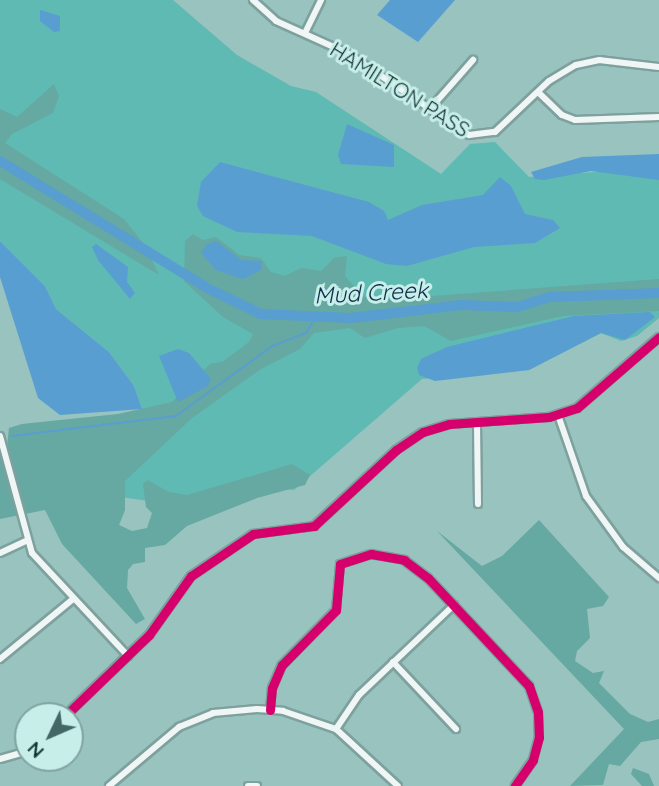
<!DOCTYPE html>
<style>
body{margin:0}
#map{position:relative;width:659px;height:786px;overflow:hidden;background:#98c3bf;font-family:Quicksand,sans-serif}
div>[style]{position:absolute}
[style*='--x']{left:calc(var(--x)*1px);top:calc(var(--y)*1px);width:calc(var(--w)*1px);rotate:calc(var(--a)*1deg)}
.green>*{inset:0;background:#5fbab4}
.forest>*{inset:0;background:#66a8a2}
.water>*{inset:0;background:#589ed0}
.stream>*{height:2px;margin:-1px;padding:0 1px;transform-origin:1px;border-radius:1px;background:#589ed0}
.river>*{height:10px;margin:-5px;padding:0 5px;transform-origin:5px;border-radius:5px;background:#589ed0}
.roads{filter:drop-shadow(2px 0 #7ea19e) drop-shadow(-2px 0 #7ea19e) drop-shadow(0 2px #7ea19e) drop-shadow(0 -2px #7ea19e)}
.minor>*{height:6px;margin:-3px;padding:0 3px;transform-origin:3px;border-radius:3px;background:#f0f6f5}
.cycleway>*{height:9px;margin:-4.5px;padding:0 4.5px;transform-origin:4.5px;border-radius:4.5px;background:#d6006c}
span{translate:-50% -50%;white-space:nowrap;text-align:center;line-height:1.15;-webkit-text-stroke:6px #c8eeea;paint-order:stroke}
.street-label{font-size:21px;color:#143633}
.water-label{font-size:23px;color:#0d2e4c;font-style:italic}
.north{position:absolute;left:14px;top:702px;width:70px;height:70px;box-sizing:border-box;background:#c8eeea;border:2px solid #80a4a1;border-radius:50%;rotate:226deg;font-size:19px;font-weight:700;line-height:28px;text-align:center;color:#143633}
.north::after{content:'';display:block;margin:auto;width:24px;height:32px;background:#426764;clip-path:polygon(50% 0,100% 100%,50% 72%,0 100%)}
</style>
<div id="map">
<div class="green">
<i style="clip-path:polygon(0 0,173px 0,237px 55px,291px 86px,316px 92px,441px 174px,470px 144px,495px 142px,529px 177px,659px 167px,659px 318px,637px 336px,621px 341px,601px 333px,529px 370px,422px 379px,294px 490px,264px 487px,170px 504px,113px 496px,142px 409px,134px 386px,109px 352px,56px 309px,45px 286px,0 241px)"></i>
</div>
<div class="forest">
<i style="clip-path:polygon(54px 84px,59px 96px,53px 113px,12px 134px,5px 143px,124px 219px,144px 244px,159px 275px,0 179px,0 109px,17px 117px)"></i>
<i style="clip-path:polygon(193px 234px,203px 240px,216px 237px,239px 255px,261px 258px,271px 272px,285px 276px,301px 268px,321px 271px,334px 258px,347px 256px,345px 276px,362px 296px,378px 300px,659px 279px,659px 311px,563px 316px,451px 341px,424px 326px,398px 328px,365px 338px,350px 328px,314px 333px,300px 349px,261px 369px,192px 418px,125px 481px,125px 510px,119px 525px,132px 531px,147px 528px,152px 513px,146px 507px,143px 484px,147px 480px,169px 492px,187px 495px,292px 464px,310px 475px,305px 485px,257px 498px,187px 526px,165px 545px,145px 548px,145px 562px,133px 564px,128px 570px,127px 588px,145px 619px,136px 624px,62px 544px,45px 510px,0 519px,0 449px,7px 447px,9px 428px,22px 424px,118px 414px,172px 402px,210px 364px,222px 362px,249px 342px,253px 334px,223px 317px,184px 281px,185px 241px)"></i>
<i style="clip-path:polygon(539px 520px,609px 597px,603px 606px,587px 609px,590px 638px,577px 651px,575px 661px,593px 673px,604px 671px,599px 683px,630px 714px,648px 722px,659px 719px,659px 739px,641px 742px,620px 766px,609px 764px,603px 785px,570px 786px,624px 729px,437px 531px,482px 566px,502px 556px)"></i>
<i style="clip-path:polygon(633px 768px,649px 774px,654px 786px,642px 786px,631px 774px)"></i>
</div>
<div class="water">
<i style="clip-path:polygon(390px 0,455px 0,418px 42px,377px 15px)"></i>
<i style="clip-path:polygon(40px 10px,60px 16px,60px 31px,54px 32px,40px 21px)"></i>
<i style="clip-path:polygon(347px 124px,394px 145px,394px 167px,341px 164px,338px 155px)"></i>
<i style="clip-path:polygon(659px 154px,659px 180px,591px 171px,544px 180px,535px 179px,531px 172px,582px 157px)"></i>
<i style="clip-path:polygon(220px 162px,369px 202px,384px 211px,388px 220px,422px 205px,483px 195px,500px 177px,511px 186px,525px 214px,553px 220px,560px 228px,535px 243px,474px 247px,407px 266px,386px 264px,312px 236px,237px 232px,203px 216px,197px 206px,201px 182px)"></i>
<i style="clip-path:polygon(0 241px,45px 286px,56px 309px,109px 352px,134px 386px,142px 409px,60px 415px,38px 398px,0 277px)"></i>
<i style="clip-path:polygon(216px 241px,241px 260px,262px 261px,261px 270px,243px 279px,216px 270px,201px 253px,207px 244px)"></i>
<i style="clip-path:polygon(96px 244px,128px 267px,127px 282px,135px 293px,130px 299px,98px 260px,92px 247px)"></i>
<i style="clip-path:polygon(650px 312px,655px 317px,625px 340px,601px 333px,529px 370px,435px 381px,419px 375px,417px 368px,421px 359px,447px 347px,574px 316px)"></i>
<i style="clip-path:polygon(178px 349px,189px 353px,211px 379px,208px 386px,178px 402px,159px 356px)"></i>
</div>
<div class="stream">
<i style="--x:12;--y:436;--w:165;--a:-7"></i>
<i style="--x:176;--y:416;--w:119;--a:-36.1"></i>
<i style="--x:272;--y:346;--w:36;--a:-21"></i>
<i style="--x:306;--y:333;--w:17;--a:-59"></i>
</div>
<div class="river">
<i style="--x:0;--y:161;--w:243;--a:31.5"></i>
<i style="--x:207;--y:288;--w:60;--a:25.7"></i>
<i style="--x:261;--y:314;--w:90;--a:2.5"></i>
<i style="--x:351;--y:318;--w:111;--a:-6.7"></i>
<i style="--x:461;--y:305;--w:56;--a:2"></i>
<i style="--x:517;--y:307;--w:34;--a:-17"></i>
<i style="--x:550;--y:297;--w:109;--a:-2.1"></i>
</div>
<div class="roads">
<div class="minor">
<i style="--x:253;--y:0;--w:31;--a:42"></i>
<i style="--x:276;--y:21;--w:78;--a:24.3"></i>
<i style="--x:347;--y:53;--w:147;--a:33.9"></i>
<i style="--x:469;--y:135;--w:26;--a:-7"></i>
<i style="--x:495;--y:132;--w:74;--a:-43.4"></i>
<i style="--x:549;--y:81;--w:31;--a:-31"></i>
<i style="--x:576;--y:65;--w:24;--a:-12"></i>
<i style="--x:599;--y:60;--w:60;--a:6.7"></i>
<i style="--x:305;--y:33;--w:37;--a:-64"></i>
<i style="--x:538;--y:92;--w:33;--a:44"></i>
<i style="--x:562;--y:115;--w:14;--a:21"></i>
<i style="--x:575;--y:120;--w:84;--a:-2"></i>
<i style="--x:429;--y:110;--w:67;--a:-48.7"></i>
<i style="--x:558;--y:415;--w:86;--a:70.9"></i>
<i style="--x:586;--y:496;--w:63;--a:54"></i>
<i style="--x:623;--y:547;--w:48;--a:40.7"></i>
<i style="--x:477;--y:423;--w:81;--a:89.3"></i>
<i style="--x:0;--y:436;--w:121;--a:74.7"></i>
<i style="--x:32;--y:553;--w:141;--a:47"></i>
<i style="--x:0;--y:553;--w:29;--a:-25"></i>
<i style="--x:0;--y:659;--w:94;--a:-39.4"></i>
<i style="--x:393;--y:662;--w:92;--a:46.8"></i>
<i style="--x:270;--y:710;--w:22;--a:-85"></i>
<i style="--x:272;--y:688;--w:25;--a:-67"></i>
<i style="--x:282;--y:665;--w:77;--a:-45.5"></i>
<i style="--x:336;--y:610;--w:46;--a:-85"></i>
<i style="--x:340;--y:564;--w:33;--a:-18"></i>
<i style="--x:371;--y:554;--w:34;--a:10"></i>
<i style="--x:404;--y:560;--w:30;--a:37"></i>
<i style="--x:428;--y:578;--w:148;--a:46.9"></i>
<i style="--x:529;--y:686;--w:28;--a:71"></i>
<i style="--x:538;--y:712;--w:25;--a:88"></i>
<i style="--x:539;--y:737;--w:24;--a:105"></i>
<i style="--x:533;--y:760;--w:32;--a:125"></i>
<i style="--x:65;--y:716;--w:117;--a:-44"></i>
<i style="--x:149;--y:635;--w:72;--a:-54.6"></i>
<i style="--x:191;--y:576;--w:75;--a:-34.1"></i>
<i style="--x:253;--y:534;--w:62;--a:-7.5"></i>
<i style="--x:314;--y:526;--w:112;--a:-42.8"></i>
<i style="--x:396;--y:450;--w:32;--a:-34"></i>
<i style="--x:423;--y:432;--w:27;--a:-17"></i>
<i style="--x:449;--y:424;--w:100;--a:-4"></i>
<i style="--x:549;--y:417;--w:29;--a:-18"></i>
<i style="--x:577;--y:408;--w:108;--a:-40.9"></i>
<i style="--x:336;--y:729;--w:41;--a:-55.9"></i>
<i style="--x:359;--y:695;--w:131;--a:-43.5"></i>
<i style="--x:0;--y:759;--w:29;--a:-16"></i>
<i style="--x:109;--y:786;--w:92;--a:-40.1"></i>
<i style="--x:179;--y:727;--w:37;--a:-22"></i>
<i style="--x:213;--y:713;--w:44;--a:-5.2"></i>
<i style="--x:257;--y:709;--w:26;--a:4"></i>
<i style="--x:283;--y:711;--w:56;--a:18.8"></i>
<i style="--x:336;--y:729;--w:84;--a:42.6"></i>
<i style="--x:248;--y:786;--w:9;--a:0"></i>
</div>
</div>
<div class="cycleway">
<i style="--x:270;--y:710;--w:22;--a:-85"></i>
<i style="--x:272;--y:688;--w:25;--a:-67"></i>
<i style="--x:282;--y:665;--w:77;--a:-45.5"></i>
<i style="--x:336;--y:610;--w:46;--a:-85"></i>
<i style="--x:340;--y:564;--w:33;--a:-18"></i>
<i style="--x:371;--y:554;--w:34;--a:10"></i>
<i style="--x:404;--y:560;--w:30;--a:37"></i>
<i style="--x:428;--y:578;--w:148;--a:46.9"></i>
<i style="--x:529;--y:686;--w:28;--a:71"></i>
<i style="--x:538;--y:712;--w:25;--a:88"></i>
<i style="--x:539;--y:737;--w:24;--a:105"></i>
<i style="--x:533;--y:760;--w:32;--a:125"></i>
<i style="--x:65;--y:716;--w:117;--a:-44"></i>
<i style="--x:149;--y:635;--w:72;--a:-54.6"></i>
<i style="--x:191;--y:576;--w:75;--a:-34.1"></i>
<i style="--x:253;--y:534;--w:62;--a:-7.5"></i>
<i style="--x:314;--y:526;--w:112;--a:-42.8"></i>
<i style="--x:396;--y:450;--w:32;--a:-34"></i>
<i style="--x:423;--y:432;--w:27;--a:-17"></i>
<i style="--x:449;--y:424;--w:100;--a:-4"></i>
<i style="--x:549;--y:417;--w:29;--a:-18"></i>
<i style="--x:577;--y:408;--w:108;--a:-40.9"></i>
</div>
<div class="street-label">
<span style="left:400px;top:89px;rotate:32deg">HAMILTON PASS</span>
</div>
<div class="water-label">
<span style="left:371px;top:293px;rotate:-3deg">Mud Creek</span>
</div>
<div class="north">N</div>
</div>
